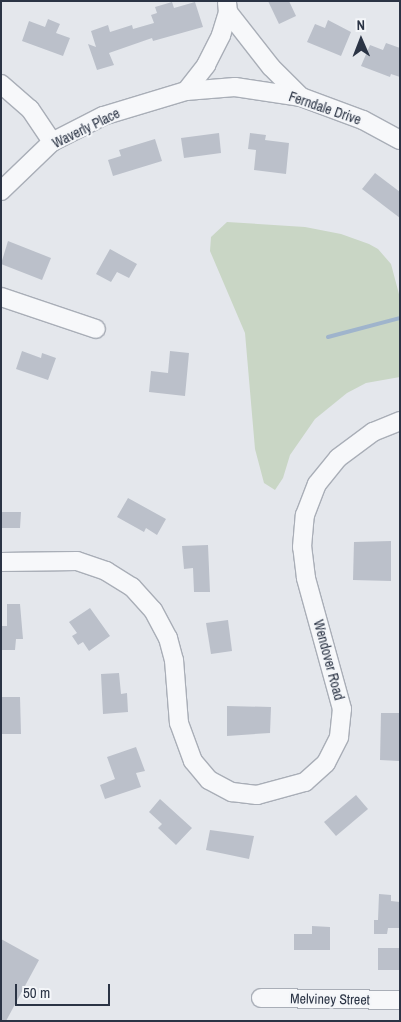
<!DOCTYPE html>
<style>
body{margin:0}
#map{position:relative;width:401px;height:1022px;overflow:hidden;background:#e4e7ec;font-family:"Archivo Narrow",sans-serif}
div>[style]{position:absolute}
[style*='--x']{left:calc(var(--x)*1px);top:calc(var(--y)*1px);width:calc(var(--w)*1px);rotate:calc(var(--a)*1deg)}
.green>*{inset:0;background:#c9d6c5}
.stream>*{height:4px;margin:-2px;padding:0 2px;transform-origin:2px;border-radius:2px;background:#9fb4cc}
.building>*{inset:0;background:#bbc0ca}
.roads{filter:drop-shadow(1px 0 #a9aeb7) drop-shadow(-1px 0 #a9aeb7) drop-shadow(0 1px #a9aeb7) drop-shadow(0 -1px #a9aeb7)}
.minor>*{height:18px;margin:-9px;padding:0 9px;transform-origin:9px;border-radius:9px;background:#f7f8fa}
span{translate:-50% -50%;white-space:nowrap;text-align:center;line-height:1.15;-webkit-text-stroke:4px #f4f6f9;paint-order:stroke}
.street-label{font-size:14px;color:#2b3445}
.frame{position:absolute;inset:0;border:2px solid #2b3445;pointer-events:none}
.north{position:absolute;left:336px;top:15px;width:50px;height:50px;-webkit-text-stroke:4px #f4f6f9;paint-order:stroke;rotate:359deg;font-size:14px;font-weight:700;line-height:20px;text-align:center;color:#2b3445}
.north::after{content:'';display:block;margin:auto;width:18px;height:22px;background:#2b3445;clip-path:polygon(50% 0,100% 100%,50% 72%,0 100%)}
.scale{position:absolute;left:15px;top:984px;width:95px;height:22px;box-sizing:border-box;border:2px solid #2b3445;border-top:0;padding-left:6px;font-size:15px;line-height:18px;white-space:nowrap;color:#2b3445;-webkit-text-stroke:4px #f4f6f9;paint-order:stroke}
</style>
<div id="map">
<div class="green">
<i style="clip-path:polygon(227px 222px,305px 227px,341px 234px,369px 244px,378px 249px,391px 264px,400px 298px,400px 377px,366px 383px,347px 393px,315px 419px,290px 455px,283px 478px,275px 490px,264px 483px,255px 449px,245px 333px,210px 251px,211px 237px)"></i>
</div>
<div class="stream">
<i style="--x:328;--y:337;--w:74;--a:-14.8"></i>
</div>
<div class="building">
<i style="clip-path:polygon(268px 1px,289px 1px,296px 16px,279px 24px)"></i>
<i style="clip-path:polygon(172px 2px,174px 8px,195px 2px,203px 27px,153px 41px,152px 38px,109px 53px,114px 65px,97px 70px,88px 44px,96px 47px,91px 31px,108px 25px,110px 32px,132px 25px,133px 29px,154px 23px,151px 15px,157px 13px,155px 7px)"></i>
<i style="clip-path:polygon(48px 19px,60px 24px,56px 33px,70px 38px,63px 56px,22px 41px,29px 21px,45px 27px)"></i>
<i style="clip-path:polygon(328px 20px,351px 32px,341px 56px,307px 42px,315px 24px,325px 28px)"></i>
<i style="clip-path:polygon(386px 43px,400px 48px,400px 77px,391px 74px,390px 77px,361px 66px,370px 45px,383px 50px)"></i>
<i style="clip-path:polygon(219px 133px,221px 153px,184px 158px,181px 138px)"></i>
<i style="clip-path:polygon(250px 133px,266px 135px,265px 140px,289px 143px,286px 174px,254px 170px,256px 150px,248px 149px)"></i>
<i style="clip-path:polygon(155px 139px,162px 161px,113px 176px,108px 160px,121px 156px,119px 150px)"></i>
<i style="clip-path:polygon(375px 173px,400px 192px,400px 218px,362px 189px)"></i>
<i style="clip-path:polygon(8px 241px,51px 258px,42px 280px,1px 264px)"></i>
<i style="clip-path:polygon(110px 249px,137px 264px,129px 278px,117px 272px,111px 282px,96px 274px)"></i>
<i style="clip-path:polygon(22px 351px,41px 358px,42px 353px,56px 358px,48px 380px,16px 369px)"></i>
<i style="clip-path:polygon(170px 351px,189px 353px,185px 396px,149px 392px,151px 371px,168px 373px)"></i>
<i style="clip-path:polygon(128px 498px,166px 519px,157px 535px,146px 528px,144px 532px,117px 517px)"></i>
<i style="clip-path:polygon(1px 512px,21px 512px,20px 528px,1px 528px)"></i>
<i style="clip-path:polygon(391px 541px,391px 581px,353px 580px,354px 542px)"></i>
<i style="clip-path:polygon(208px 545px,210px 592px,194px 592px,193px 568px,184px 569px,182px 546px)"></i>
<i style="clip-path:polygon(7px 604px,20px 604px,23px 639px,16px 639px,15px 650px,1px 650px,1px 626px,7px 626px)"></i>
<i style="clip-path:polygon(90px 608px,110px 636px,89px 651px,83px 642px,78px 645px,72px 636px,77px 633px,69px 622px)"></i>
<i style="clip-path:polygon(228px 620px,232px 651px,211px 654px,206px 623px)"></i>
<i style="clip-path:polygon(119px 673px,121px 694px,127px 693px,128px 712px,103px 714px,101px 674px)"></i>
<i style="clip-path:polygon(1px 697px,20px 697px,21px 734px,1px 734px)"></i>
<i style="clip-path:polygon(227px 706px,271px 707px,270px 733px,227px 736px)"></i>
<i style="clip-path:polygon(381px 713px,399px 713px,399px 761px,380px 760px)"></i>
<i style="clip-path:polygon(136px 747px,145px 771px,136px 773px,141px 787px,105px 799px,100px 785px,115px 779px,107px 757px)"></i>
<i style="clip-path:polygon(356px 795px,368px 809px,336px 836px,324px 822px)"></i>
<i style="clip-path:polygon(160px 799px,192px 828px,176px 845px,158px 828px,162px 824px,149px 812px)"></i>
<i style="clip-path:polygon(210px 830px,254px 836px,249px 859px,206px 850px)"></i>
<i style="clip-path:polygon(379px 894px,391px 895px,391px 901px,400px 902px,400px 928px,388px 928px,387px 934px,374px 934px,374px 920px,378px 920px)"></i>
<i style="clip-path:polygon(312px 926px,330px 927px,330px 950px,294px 950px,294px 934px,312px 934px)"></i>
<i style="clip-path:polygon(1px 939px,39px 960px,6px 1021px,1px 1021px)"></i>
<i style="clip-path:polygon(378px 948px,400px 948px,400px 970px,378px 970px)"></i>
</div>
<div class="roads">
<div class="minor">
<i style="--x:228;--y:12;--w:70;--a:52"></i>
<i style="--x:271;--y:67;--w:42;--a:45"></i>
<i style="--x:1;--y:84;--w:38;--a:41"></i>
<i style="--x:30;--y:109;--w:40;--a:56"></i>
<i style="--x:186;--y:91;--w:33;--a:-52"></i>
<i style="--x:206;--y:65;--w:34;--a:-63"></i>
<i style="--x:221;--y:35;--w:24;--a:-73"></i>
<i style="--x:228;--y:12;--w:9;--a:-96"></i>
<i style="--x:1;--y:191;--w:71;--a:-43.9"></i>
<i style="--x:52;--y:142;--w:57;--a:-27"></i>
<i style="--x:103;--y:116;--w:87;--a:-16.8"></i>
<i style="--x:186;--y:91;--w:49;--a:-4.7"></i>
<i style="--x:235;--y:87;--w:67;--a:8.6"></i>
<i style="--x:301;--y:97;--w:66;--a:20.4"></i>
<i style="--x:363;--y:120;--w:42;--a:28.4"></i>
<i style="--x:1;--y:297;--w:100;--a:18.6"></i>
<i style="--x:1;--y:562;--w:76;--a:-0.8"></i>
<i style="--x:77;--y:561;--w:31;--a:19"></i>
<i style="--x:106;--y:571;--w:31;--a:32"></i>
<i style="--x:132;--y:587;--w:31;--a:48"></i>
<i style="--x:153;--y:610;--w:32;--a:62"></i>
<i style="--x:168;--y:638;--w:23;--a:75"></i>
<i style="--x:174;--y:660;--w:63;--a:85.5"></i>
<i style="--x:179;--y:723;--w:40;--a:69.8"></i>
<i style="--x:193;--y:761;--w:25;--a:50"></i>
<i style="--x:209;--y:780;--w:26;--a:28"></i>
<i style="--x:232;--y:792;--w:25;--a:7"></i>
<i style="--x:257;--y:795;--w:50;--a:-15.2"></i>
<i style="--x:305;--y:782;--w:28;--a:-42"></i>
<i style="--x:326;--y:763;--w:29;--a:-63"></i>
<i style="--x:339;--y:737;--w:28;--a:-84"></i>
<i style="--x:342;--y:709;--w:136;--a:-105.4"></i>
<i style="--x:306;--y:578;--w:31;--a:-97"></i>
<i style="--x:302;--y:547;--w:32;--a:-85"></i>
<i style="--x:305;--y:515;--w:33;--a:-69"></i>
<i style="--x:317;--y:484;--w:33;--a:-51"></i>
<i style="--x:338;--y:458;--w:44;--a:-36.6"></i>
<i style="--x:373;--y:432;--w:29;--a:-22"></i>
<i style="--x:261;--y:998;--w:139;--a:0.8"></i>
</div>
</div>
<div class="street-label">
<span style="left:325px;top:108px;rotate:19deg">Ferndale Drive</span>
<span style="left:86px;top:128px;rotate:-26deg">Waverly Place</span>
<span style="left:329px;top:660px;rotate:75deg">Wendover Road</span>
<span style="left:330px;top:999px;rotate:1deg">Melviney Street</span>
</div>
<div class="frame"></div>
<div class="north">N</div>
<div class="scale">50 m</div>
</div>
